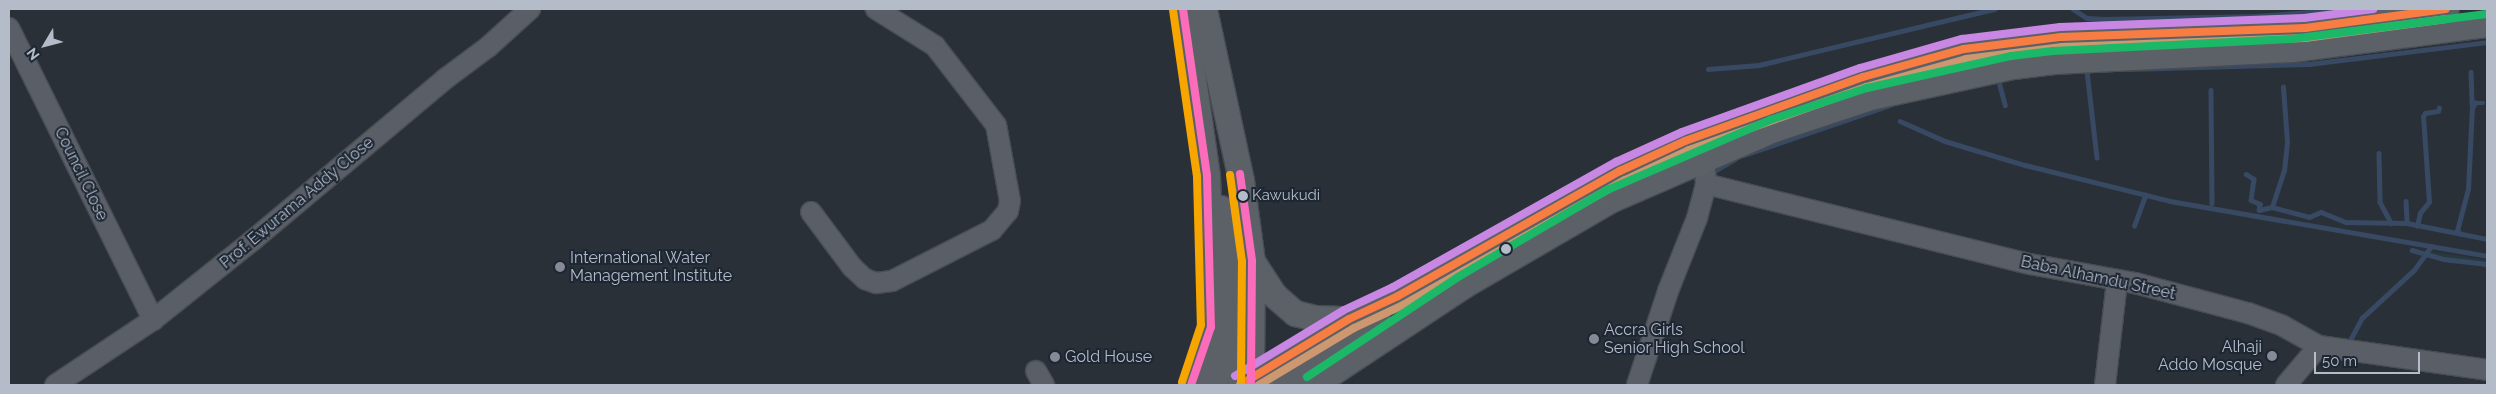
<!DOCTYPE html>
<style>
body{margin:0}
#map{position:relative;width:2496px;height:394px;overflow:hidden;background:#2a3038;font-family:Raleway,sans-serif}
div>[style]{position:absolute}
[style*='--x']{left:calc(var(--x)*1px);top:calc(var(--y)*1px);width:calc(var(--w)*1px);rotate:calc(var(--a)*1deg)}
.green>*{inset:0;background:#273a3e}
.stream>*{height:4.5px;margin:-2.25px;padding:0 2.25px;transform-origin:2.25px;border-radius:2.25px;background:#384963}
.roads{filter:drop-shadow(1px 0 #484c53) drop-shadow(-1px 0 #484c53) drop-shadow(0 1px #484c53) drop-shadow(0 -1px #484c53)}
.minor>*{height:20px;margin:-10px;padding:0 10px;transform-origin:10px;border-radius:10px;background:#5a5e66}
.major>*{height:25px;margin:-12.5px;padding:0 12.5px;transform-origin:12.5px;border-radius:12.5px;background:#5c6168}
.bus-1>*{height:8px;margin:-4px;padding:0 4px;transform-origin:4px;border-radius:4px;background:#f77d43}
.bus-2>*{height:8px;margin:-4px;padding:0 4px;transform-origin:4px;border-radius:4px;background:#cd976f}
.bus-3>*{height:8px;margin:-4px;padding:0 4px;transform-origin:4px;border-radius:4px;background:#c787e3}
.bus-4>*{height:8px;margin:-4px;padding:0 4px;transform-origin:4px;border-radius:4px;background:#1ab867}
.bus-5>*{height:8px;margin:-4px;padding:0 4px;transform-origin:4px;border-radius:4px;background:#fb6dba}
.bus-6>*{height:8px;margin:-4px;padding:0 4px;transform-origin:4px;border-radius:4px;background:#f7a600}
.dots>*{width:14px;height:14px;translate:-50% -50%;box-sizing:border-box;border:2px solid #1d2633;border-radius:50%}
span{translate:-50% -50%;white-space:nowrap;text-align:center;line-height:1.15;-webkit-text-stroke:4px #1d2633;paint-order:stroke}
.bus-label{font-size:15px;color:#b4bcc9}
.left{translate:0 -50%;text-align:left}
.street-label{font-size:16px;color:#b4bcc9}
.poi-label{font-size:16px;color:#b4bcc9}
.right{translate:-100% -50%;text-align:right}
.frame{position:absolute;inset:0;border:10px solid #b4bcc9;pointer-events:none}
.north{position:absolute;left:20px;top:20px;width:50px;height:50px;-webkit-text-stroke:4px #1d2633;paint-order:stroke;rotate:233deg;font-size:14px;font-weight:700;line-height:20px;text-align:center;color:#b4bcc9}
.north::after{content:'';display:block;margin:auto;width:18px;height:22px;background:#b4bcc9;clip-path:polygon(50% 0,100% 100%,50% 72%,0 100%)}
.scale{position:absolute;left:2314px;top:352px;width:106px;height:22px;box-sizing:border-box;border:2px solid #b4bcc9;border-top:0;padding-left:6px;font-size:15px;line-height:18px;white-space:nowrap;color:#b4bcc9;-webkit-text-stroke:4px #1d2633;paint-order:stroke}
</style>
<div id="map">
<div class="green">
<i style="clip-path:polygon(2432px 252px,2487px 260px,2487px 269px,2478px 265px,2427px 258px)"></i>
</div>
<div class="stream">
<i style="--x:2073;--y:9;--w:17;--a:33"></i>
<i style="--x:2087;--y:18;--w:17;--a:3"></i>
<i style="--x:2104;--y:19;--w:152;--a:-1.1"></i>
<i style="--x:2256;--y:16;--w:98;--a:-4.1"></i>
<i style="--x:1708;--y:69;--w:51;--a:-4.5"></i>
<i style="--x:1759;--y:65;--w:242;--a:-13.4"></i>
<i style="--x:2129;--y:69;--w:180;--a:-1.6"></i>
<i style="--x:2309;--y:64;--w:179;--a:-7"></i>
<i style="--x:2087;--y:71;--w:87;--a:83.4"></i>
<i style="--x:2471;--y:72;--w:34;--a:88"></i>
<i style="--x:1998;--y:78;--w:28;--a:75"></i>
<i style="--x:2211;--y:90;--w:113;--a:89.5"></i>
<i style="--x:1900;--y:121;--w:49;--a:24"></i>
<i style="--x:1945;--y:141;--w:84;--a:16.7"></i>
<i style="--x:2025;--y:165;--w:149;--a:13.9"></i>
<i style="--x:2170;--y:201;--w:322;--a:9.8"></i>
<i style="--x:2379;--y:153;--w:49;--a:88.8"></i>
<i style="--x:2380;--y:202;--w:24;--a:62"></i>
<i style="--x:1744;--y:155;--w:154;--a:-18.9"></i>
<i style="--x:1714;--y:171;--w:24;--a:-30"></i>
<i style="--x:2246;--y:174;--w:9;--a:32"></i>
<i style="--x:2254;--y:179;--w:21;--a:98"></i>
<i style="--x:2251;--y:200;--w:10;--a:24"></i>
<i style="--x:2260;--y:204;--w:6;--a:99"></i>
<i style="--x:2259;--y:210;--w:13;--a:-13"></i>
<i style="--x:2272;--y:207;--w:38;--a:15"></i>
<i style="--x:2309;--y:217;--w:13;--a:-23"></i>
<i style="--x:2321;--y:212;--w:27;--a:22"></i>
<i style="--x:2346;--y:222;--w:61;--a:0.9"></i>
<i style="--x:2407;--y:223;--w:82;--a:11.3"></i>
<i style="--x:2406;--y:201;--w:22;--a:87"></i>
<i style="--x:2272;--y:207;--w:38;--a:-72"></i>
<i style="--x:2284;--y:171;--w:29;--a:-84"></i>
<i style="--x:2287;--y:142;--w:55;--a:-94.2"></i>
<i style="--x:2134;--y:226;--w:33;--a:-70"></i>
<i style="--x:2417;--y:226;--w:13;--a:-77"></i>
<i style="--x:2420;--y:213;--w:14;--a:-51"></i>
<i style="--x:2429;--y:202;--w:85;--a:-94"></i>
<i style="--x:2423;--y:117;--w:4;--a:-63"></i>
<i style="--x:2425;--y:113;--w:13;--a:-9"></i>
<i style="--x:2438;--y:111;--w:3;--a:-72"></i>
<i style="--x:2460;--y:234;--w:4;--a:-135"></i>
<i style="--x:2457;--y:231;--w:43;--a:-75.3"></i>
<i style="--x:2468;--y:189;--w:81;--a:-87.2"></i>
<i style="--x:2472;--y:108;--w:6;--a:-59"></i>
<i style="--x:2475;--y:103;--w:8;--a:0"></i>
<i style="--x:2412;--y:250;--w:32;--a:16"></i>
<i style="--x:2443;--y:259;--w:44;--a:6.5"></i>
<i style="--x:2348;--y:344;--w:30;--a:-62"></i>
<i style="--x:2362;--y:318;--w:71;--a:-42.7"></i>
<i style="--x:2414;--y:270;--w:29;--a:-54"></i>
</div>
<div class="roads">
<div class="minor">
<i style="--x:9;--y:28;--w:326;--a:63.7"></i>
<i style="--x:1706;--y:184;--w:334;--a:13.9"></i>
<i style="--x:2030;--y:264;--w:107;--a:10.3"></i>
<i style="--x:2135;--y:283;--w:117;--a:14.9"></i>
<i style="--x:2248;--y:313;--w:37;--a:20"></i>
<i style="--x:2283;--y:326;--w:41;--a:29.1"></i>
<i style="--x:2319;--y:346;--w:170;--a:8.1"></i>
<i style="--x:811;--y:212;--w:69;--a:53.3"></i>
<i style="--x:852;--y:267;--w:18;--a:43"></i>
<i style="--x:865;--y:279;--w:12;--a:20"></i>
<i style="--x:876;--y:283;--w:16;--a:-7"></i>
<i style="--x:892;--y:281;--w:112;--a:-27"></i>
<i style="--x:992;--y:230;--w:25;--a:-50"></i>
<i style="--x:1008;--y:211;--w:10;--a:-79"></i>
<i style="--x:1010;--y:201;--w:77;--a:-100.4"></i>
<i style="--x:996;--y:125;--w:100;--a:-127.7"></i>
<i style="--x:935;--y:46;--w:70;--a:-147.9"></i>
<i style="--x:1036;--y:371;--w:16;--a:60"></i>
<i style="--x:55;--y:385;--w:118;--a:-33.6"></i>
<i style="--x:153;--y:320;--w:127;--a:-38.6"></i>
<i style="--x:252;--y:241;--w:252;--a:-40"></i>
<i style="--x:445;--y:79;--w:54;--a:-36.7"></i>
<i style="--x:488;--y:47;--w:57;--a:-42.1"></i>
<i style="--x:1637;--y:385;--w:99;--a:-71.7"></i>
<i style="--x:1668;--y:291;--w:79;--a:-68.3"></i>
<i style="--x:1697;--y:218;--w:35;--a:-75"></i>
<i style="--x:1706;--y:184;--w:13;--a:-94"></i>
<i style="--x:2105;--y:385;--w:105;--a:-83.4"></i>
<i style="--x:2286;--y:385;--w:51;--a:-49.8"></i>
</div>
<div class="major">
<i style="--x:1183;--y:9;--w:169;--a:81.8"></i>
<i style="--x:1207;--y:176;--w:209;--a:87.8"></i>
<i style="--x:1204;--y:9;--w:175;--a:77.8"></i>
<i style="--x:1241;--y:180;--w:82;--a:82.3"></i>
<i style="--x:1252;--y:261;--w:124;--a:90.5"></i>
<i style="--x:1221;--y:208;--w:65;--a:82"></i>
<i style="--x:1230;--y:272;--w:100;--a:86.6"></i>
<i style="--x:1252;--y:261;--w:40;--a:57.1"></i>
<i style="--x:1274;--y:295;--w:28;--a:41"></i>
<i style="--x:1295;--y:313;--w:21;--a:14"></i>
<i style="--x:1315;--y:318;--w:34;--a:2"></i>
<i style="--x:1191;--y:385;--w:49;--a:-70.8"></i>
<i style="--x:1240;--y:385;--w:127;--a:-31.2"></i>
<i style="--x:1349;--y:319;--w:54;--a:-25.1"></i>
<i style="--x:1398;--y:296;--w:255;--a:-29.4"></i>
<i style="--x:1620;--y:171;--w:72;--a:-24.8"></i>
<i style="--x:1685;--y:141;--w:189;--a:-19.8"></i>
<i style="--x:1863;--y:77;--w:105;--a:-15.5"></i>
<i style="--x:1964;--y:49;--w:98;--a:-7.1"></i>
<i style="--x:2061;--y:37;--w:244;--a:-2.1"></i>
<i style="--x:2305;--y:28;--w:142;--a:-7.7"></i>
<i style="--x:1276;--y:385;--w:65;--a:-30.5"></i>
<i style="--x:1332;--y:352;--w:56;--a:-37.1"></i>
<i style="--x:1313;--y:385;--w:181;--a:-33.5"></i>
<i style="--x:1464;--y:285;--w:171;--a:-30.2"></i>
<i style="--x:1612;--y:199;--w:176;--a:-23.4"></i>
<i style="--x:1774;--y:129;--w:101;--a:-18.4"></i>
<i style="--x:1870;--y:97;--w:146;--a:-12.2"></i>
<i style="--x:2013;--y:66;--w:41;--a:-7"></i>
<i style="--x:2054;--y:61;--w:238;--a:-2.9"></i>
<i style="--x:2292;--y:49;--w:197;--a:-7.3"></i>
</div>
</div>
<div class="bus-1">
<i style="--x:1240;--y:385;--w:127;--a:-31.2"></i>
<i style="--x:1349;--y:319;--w:54;--a:-25.1"></i>
<i style="--x:1398;--y:296;--w:255;--a:-29.4"></i>
<i style="--x:1620;--y:171;--w:72;--a:-24.8"></i>
<i style="--x:1685;--y:141;--w:189;--a:-19.8"></i>
<i style="--x:1863;--y:77;--w:105;--a:-15.5"></i>
<i style="--x:1964;--y:49;--w:98;--a:-7.1"></i>
<i style="--x:2061;--y:37;--w:244;--a:-2.1"></i>
<i style="--x:2305;--y:28;--w:142;--a:-7.7"></i>
</div>
<div class="bus-2">
<i style="--x:1259;--y:385;--w:111;--a:-31"></i>
<i style="--x:1354;--y:328;--w:54;--a:-25.1"></i>
<i style="--x:1403;--y:305;--w:255;--a:-29.4"></i>
<i style="--x:1625;--y:180;--w:71;--a:-25.1"></i>
<i style="--x:1689;--y:150;--w:188;--a:-19.6"></i>
<i style="--x:1866;--y:87;--w:104;--a:-15.6"></i>
<i style="--x:1966;--y:59;--w:97;--a:-7.1"></i>
<i style="--x:2062;--y:47;--w:243;--a:-2.1"></i>
<i style="--x:2305;--y:38;--w:143;--a:-7.6"></i>
</div>
<div class="bus-3">
<i style="--x:1235;--y:376;--w:127;--a:-31.2"></i>
<i style="--x:1344;--y:310;--w:54;--a:-25.1"></i>
<i style="--x:1393;--y:287;--w:256;--a:-29.3"></i>
<i style="--x:1616;--y:162;--w:72;--a:-24.4"></i>
<i style="--x:1682;--y:132;--w:189;--a:-19.8"></i>
<i style="--x:1860;--y:68;--w:106;--a:-15.9"></i>
<i style="--x:1962;--y:39;--w:99;--a:-7"></i>
<i style="--x:2060;--y:27;--w:244;--a:-2.1"></i>
<i style="--x:2304;--y:18;--w:70;--a:-7.4"></i>
</div>
<div class="bus-4">
<i style="--x:1307;--y:377;--w:181;--a:-33.5"></i>
<i style="--x:1458;--y:277;--w:173;--a:-30.3"></i>
<i style="--x:1607;--y:190;--w:177;--a:-23.2"></i>
<i style="--x:1770;--y:120;--w:102;--a:-18.3"></i>
<i style="--x:1867;--y:88;--w:148;--a:-12.5"></i>
<i style="--x:2011;--y:56;--w:42;--a:-6.8"></i>
<i style="--x:2053;--y:51;--w:238;--a:-2.9"></i>
<i style="--x:2291;--y:39;--w:197;--a:-7.3"></i>
</div>
<div class="bus-5">
<i style="--x:1183;--y:9;--w:169;--a:81.8"></i>
<i style="--x:1207;--y:176;--w:151;--a:88.5"></i>
<i style="--x:1211;--y:327;--w:61;--a:109"></i>
<i style="--x:1240;--y:174;--w:88;--a:82.1"></i>
<i style="--x:1252;--y:261;--w:124;--a:90.5"></i>
</div>
<div class="bus-6">
<i style="--x:1173;--y:10;--w:169;--a:81.8"></i>
<i style="--x:1197;--y:177;--w:148;--a:88.5"></i>
<i style="--x:1201;--y:325;--w:60;--a:108.4"></i>
<i style="--x:1230;--y:175;--w:88;--a:82.1"></i>
<i style="--x:1242;--y:262;--w:123;--a:90.5"></i>
</div>
<div class="dots">
<i style="left:1243px;top:196px;background:#b4bcc9"></i>
<i style="left:1506px;top:249px;background:#b4bcc9"></i>
<i style="left:560px;top:267px;background:#848b96"></i>
<i style="left:1594px;top:339px;background:#848b96"></i>
<i style="left:2272px;top:356px;background:#848b96"></i>
<i style="left:1055px;top:357px;background:#848b96"></i>
</div>
<div class="bus-label">
<span class="left" style="left:1252px;top:196px">Kawukudi</span>
</div>
<div class="street-label">
<span style="left:81px;top:174px;rotate:64deg">Council Close</span>
<span style="left:297px;top:203px;rotate:-40deg">Prof. Ewurama Addy Close</span>
<span style="left:2098px;top:278px;rotate:12deg">Baba Alhamdu Street</span>
</div>
<div class="poi-label">
<span class="left" style="left:570px;top:267px">International Water<br>Management Institute</span>
<span class="left" style="left:1604px;top:339px">Accra Girls<br>Senior High School</span>
<span class="right" style="left:2262px;top:356px">Alhaji<br>Addo Mosque</span>
<span class="left" style="left:1065px;top:357px">Gold House</span>
</div>
<div class="frame"></div>
<div class="north">N</div>
<div class="scale">50 m</div>
</div>
